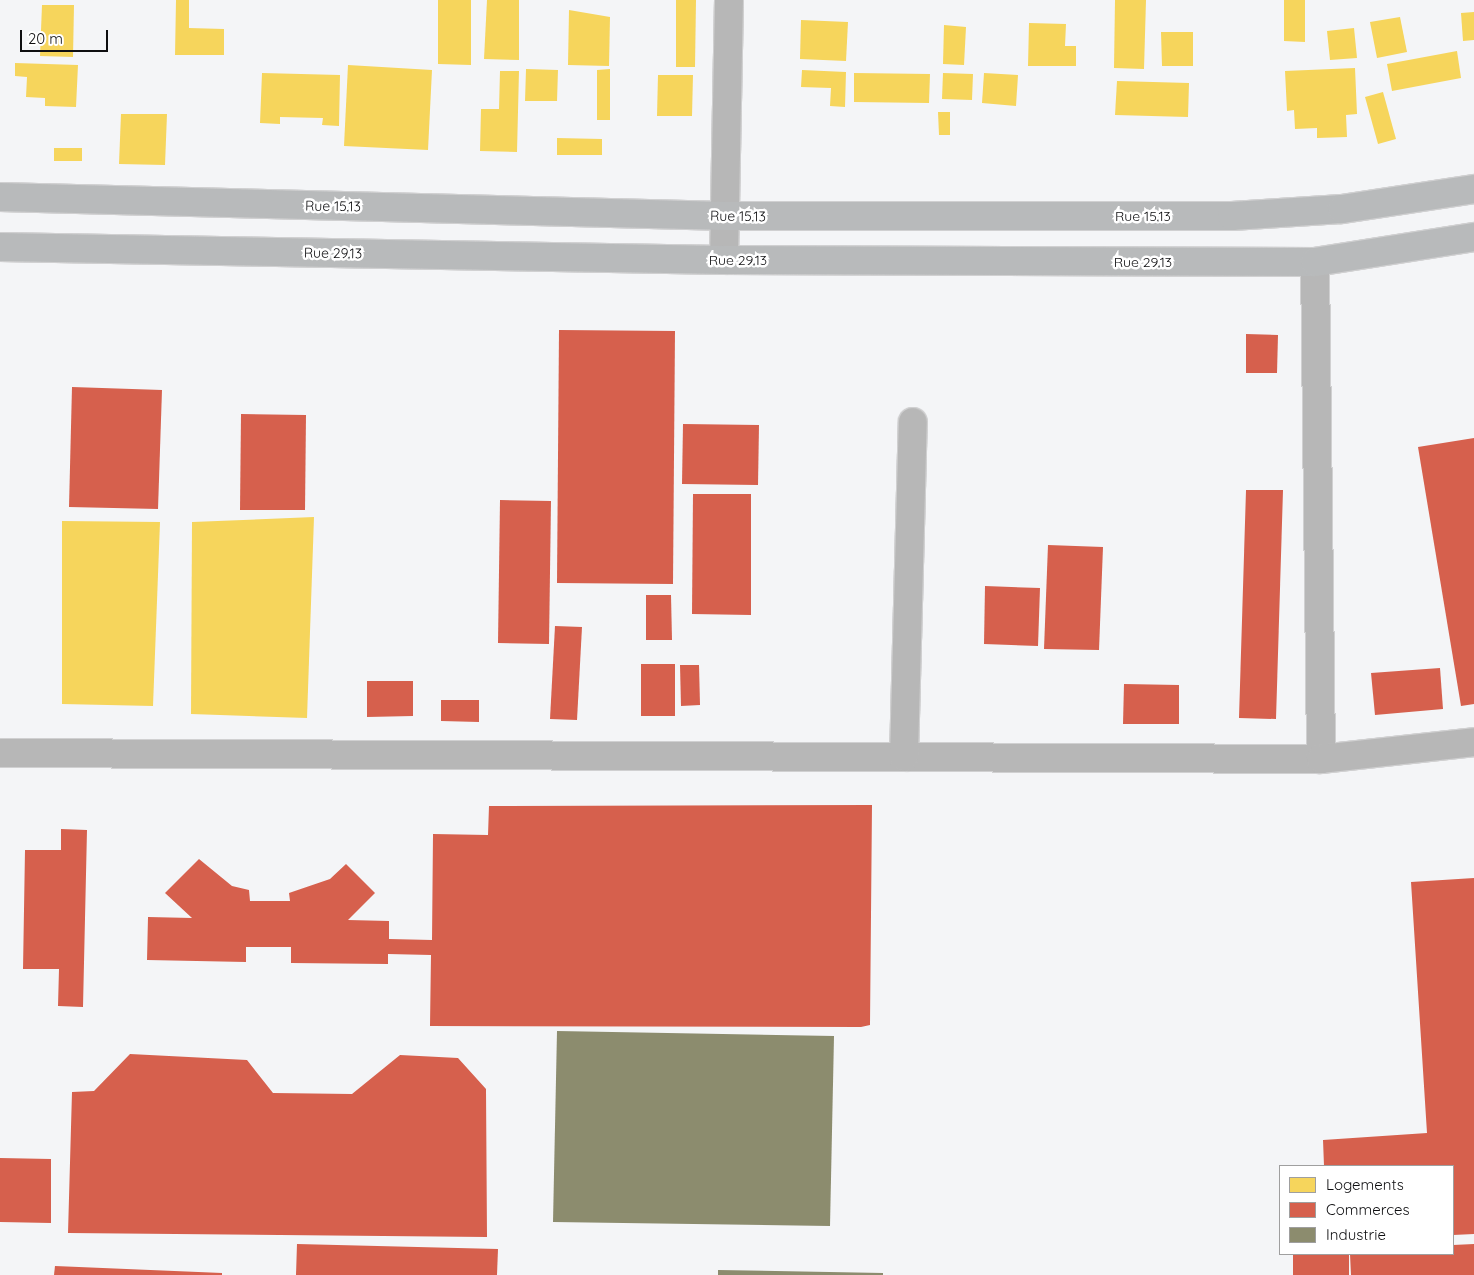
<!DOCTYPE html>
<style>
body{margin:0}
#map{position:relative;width:1474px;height:1275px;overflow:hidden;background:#f4f5f7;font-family:Quicksand,sans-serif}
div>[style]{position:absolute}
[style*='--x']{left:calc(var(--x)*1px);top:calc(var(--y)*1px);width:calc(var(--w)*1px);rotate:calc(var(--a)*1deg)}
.homes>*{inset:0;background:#f6d55c}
.shops>*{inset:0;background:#d6604d}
.industry>*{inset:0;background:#8c8c6e}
.roads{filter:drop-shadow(1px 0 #d0d0d1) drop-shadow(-1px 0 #d0d0d1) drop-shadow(0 1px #d0d0d1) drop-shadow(0 -1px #d0d0d1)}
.minor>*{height:28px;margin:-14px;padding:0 14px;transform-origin:14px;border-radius:14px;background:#b7b7b7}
.major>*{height:28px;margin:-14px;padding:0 14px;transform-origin:14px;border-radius:14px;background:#b8babb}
span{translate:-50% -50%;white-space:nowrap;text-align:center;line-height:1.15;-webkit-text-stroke:5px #fff;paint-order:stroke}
.street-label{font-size:14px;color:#0e0e10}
.legend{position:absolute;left:1279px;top:1165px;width:175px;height:90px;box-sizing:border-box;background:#fff;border:1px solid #9f9f9f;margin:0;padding:6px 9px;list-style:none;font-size:15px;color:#0e0e10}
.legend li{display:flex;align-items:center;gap:10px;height:25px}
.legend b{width:25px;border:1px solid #9f9f9f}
.scale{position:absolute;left:20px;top:30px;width:88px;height:22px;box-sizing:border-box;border:2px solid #0e0e10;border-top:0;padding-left:6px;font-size:15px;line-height:18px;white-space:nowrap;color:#0e0e10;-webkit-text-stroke:4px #fff;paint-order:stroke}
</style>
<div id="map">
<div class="homes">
<i style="clip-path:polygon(176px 0,189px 0,189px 28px,224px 29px,224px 55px,175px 55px)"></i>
<i style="clip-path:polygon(438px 0,471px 0,471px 65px,438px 64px)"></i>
<i style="clip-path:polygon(487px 0,519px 0,519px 60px,484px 59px)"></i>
<i style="clip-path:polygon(676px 0,696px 0,695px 67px,676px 67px)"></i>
<i style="clip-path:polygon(1115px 0,1146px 0,1144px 69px,1114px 68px)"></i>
<i style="clip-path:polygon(1284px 0,1305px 0,1305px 42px,1284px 41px)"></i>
<i style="clip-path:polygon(42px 5px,74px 5px,73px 57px,40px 56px)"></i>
<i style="clip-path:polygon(569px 10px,610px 17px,609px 66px,568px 65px)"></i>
<i style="clip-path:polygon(1474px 12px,1474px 40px,1463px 41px,1461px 13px)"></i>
<i style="clip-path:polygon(1400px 17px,1407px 52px,1377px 58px,1370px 22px)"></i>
<i style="clip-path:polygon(801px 20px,848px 22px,846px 61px,800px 59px)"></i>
<i style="clip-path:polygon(1029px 23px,1066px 24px,1065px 46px,1076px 46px,1076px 66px,1028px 66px)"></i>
<i style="clip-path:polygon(944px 25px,966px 27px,964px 65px,943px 64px)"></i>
<i style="clip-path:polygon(1354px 28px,1357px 58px,1330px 60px,1327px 31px)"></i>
<i style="clip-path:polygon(1161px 32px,1193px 32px,1193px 66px,1162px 66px)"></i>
<i style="clip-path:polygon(1457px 51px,1461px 78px,1392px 91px,1387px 64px)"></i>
<i style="clip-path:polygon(15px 63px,78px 65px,76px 107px,45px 106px,45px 98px,26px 97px,27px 77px,15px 76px)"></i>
<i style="clip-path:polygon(348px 65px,432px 70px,428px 150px,344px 146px)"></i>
<i style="clip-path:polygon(1355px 68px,1357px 114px,1346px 115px,1347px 137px,1317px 138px,1317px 128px,1295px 129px,1294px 110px,1287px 111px,1285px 71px)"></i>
<i style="clip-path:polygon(526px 69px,558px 70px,557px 101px,525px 101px)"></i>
<i style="clip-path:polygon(610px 69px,610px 120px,597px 120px,597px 70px)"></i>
<i style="clip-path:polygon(802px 70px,846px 72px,845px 107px,830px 106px,831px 88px,801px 87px)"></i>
<i style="clip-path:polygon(500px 71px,519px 71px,517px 152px,480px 151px,481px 109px,499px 109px)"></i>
<i style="clip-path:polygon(262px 73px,340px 75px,339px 126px,322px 125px,323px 118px,280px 117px,280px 124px,260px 123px)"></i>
<i style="clip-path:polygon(854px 73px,930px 74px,929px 103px,854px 102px)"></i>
<i style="clip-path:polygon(943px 73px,973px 74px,972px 100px,942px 99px)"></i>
<i style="clip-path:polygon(984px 73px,1018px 75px,1016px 106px,982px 103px)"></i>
<i style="clip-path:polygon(658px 75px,693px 75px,692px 116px,657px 116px)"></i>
<i style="clip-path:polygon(1117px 81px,1189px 83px,1188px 117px,1115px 115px)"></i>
<i style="clip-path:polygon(1383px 92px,1396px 139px,1378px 144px,1365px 97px)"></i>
<i style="clip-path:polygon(938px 112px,950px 112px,950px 135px,939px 135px)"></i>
<i style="clip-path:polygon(121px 114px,167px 114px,165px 165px,119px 164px)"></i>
<i style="clip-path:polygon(557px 138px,602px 139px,602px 155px,557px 155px)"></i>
<i style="clip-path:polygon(54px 148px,82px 148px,82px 161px,54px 161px)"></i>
<i style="clip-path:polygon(314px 517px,307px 718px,191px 714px,192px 522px)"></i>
<i style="clip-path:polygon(62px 521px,160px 522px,153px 706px,62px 704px)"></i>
</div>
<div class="shops">
<i style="clip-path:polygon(559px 330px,675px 331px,673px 584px,557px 583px)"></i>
<i style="clip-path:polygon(1246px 334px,1278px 335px,1277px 373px,1246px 373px)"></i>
<i style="clip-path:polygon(72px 387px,162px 390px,158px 509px,69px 507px)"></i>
<i style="clip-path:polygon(241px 414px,306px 415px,305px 510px,240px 510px)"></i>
<i style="clip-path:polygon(683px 424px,759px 425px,758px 485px,682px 484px)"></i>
<i style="clip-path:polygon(1474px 438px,1474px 704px,1461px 706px,1418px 447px)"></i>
<i style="clip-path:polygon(1246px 490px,1283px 490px,1276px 719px,1239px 718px)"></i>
<i style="clip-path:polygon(693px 494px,751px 494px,751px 615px,692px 614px)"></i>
<i style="clip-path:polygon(500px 500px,551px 501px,549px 644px,498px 643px)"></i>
<i style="clip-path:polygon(1048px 545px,1103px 547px,1099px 650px,1044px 649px)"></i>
<i style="clip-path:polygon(985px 586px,1040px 588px,1038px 646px,984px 644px)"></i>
<i style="clip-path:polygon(646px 595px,671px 595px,672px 640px,646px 640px)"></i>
<i style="clip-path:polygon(555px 626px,582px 627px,577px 720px,550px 719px)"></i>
<i style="clip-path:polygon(641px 664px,675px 664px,675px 716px,641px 716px)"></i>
<i style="clip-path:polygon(680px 665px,699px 665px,700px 705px,681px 706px)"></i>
<i style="clip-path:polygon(1440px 668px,1443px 709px,1375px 715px,1371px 673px)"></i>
<i style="clip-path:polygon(367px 681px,413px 681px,413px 716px,367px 717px)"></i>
<i style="clip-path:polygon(1124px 684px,1179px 685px,1179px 724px,1123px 724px)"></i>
<i style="clip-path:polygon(441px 700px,479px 700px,479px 722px,441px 721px)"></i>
<i style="clip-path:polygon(872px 805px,870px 1025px,861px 1027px,430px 1026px,431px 955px,388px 954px,388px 964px,291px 963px,291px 947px,246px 947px,246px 962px,147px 960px,148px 917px,192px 918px,165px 893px,199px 859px,232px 886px,249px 890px,250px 901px,290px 901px,289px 893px,330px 879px,346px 864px,375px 893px,348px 920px,389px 921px,389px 939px,432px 940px,433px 834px,488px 835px,489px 806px)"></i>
<i style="clip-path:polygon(61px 829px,87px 830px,83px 1007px,58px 1006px,59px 969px,23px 969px,25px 850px,61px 850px)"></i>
<i style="clip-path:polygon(1474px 878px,1474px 1234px,1453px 1235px,1453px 1166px,1324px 1166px,1323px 1140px,1427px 1133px,1411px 882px)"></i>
<i style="clip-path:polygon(130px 1054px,247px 1060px,273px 1093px,352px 1094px,400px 1055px,458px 1058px,486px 1089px,487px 1237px,68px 1233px,72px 1092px,94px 1091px)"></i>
<i style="clip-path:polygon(0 1158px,51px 1159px,51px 1223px,0 1222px)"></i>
<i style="clip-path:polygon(297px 1244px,498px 1249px,497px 1275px,296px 1275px)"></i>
<i style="clip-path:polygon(1474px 1244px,1474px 1275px,1351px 1275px,1350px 1254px,1453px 1254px,1453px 1245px)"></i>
<i style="clip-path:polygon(1293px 1254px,1349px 1254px,1349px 1275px,1293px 1275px)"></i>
<i style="clip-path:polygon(55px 1266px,222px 1273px,222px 1275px,54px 1275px)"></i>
</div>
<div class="industry">
<i style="clip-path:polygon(557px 1031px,834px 1036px,830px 1226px,553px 1222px)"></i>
<i style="clip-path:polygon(718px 1270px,883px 1273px,883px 1275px,718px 1275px)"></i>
</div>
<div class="roads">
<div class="minor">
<i style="--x:724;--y:260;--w:260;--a:-88.9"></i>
<i style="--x:1315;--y:262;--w:497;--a:89.3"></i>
<i style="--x:0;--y:753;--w:1321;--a:0.26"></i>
<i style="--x:1321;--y:759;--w:154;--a:-6.3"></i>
<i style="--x:904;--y:757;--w:335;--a:-88.5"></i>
</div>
<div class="major">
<i style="--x:0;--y:197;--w:726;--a:1.5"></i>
<i style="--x:726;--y:216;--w:506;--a:0"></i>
<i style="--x:1232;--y:216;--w:110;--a:-3.6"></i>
<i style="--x:1342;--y:209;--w:134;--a:-8.6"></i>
<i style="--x:0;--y:247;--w:724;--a:1.03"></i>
<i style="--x:724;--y:260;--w:591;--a:0.19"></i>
<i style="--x:1315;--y:262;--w:161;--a:-8.9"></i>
</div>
</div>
<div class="street-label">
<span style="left:333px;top:206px;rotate:1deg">Rue 15.13</span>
<span style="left:738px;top:216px;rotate:1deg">Rue 15.13</span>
<span style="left:1143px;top:216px">Rue 15.13</span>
<span style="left:333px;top:253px;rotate:1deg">Rue 29.13</span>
<span style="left:738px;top:260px">Rue 29.13</span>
<span style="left:1143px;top:262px">Rue 29.13</span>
</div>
<ul class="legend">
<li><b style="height:14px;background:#f6d55c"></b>Logements</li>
<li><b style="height:14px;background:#d6604d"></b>Commerces</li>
<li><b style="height:14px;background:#8c8c6e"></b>Industrie</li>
</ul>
<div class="scale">20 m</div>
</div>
